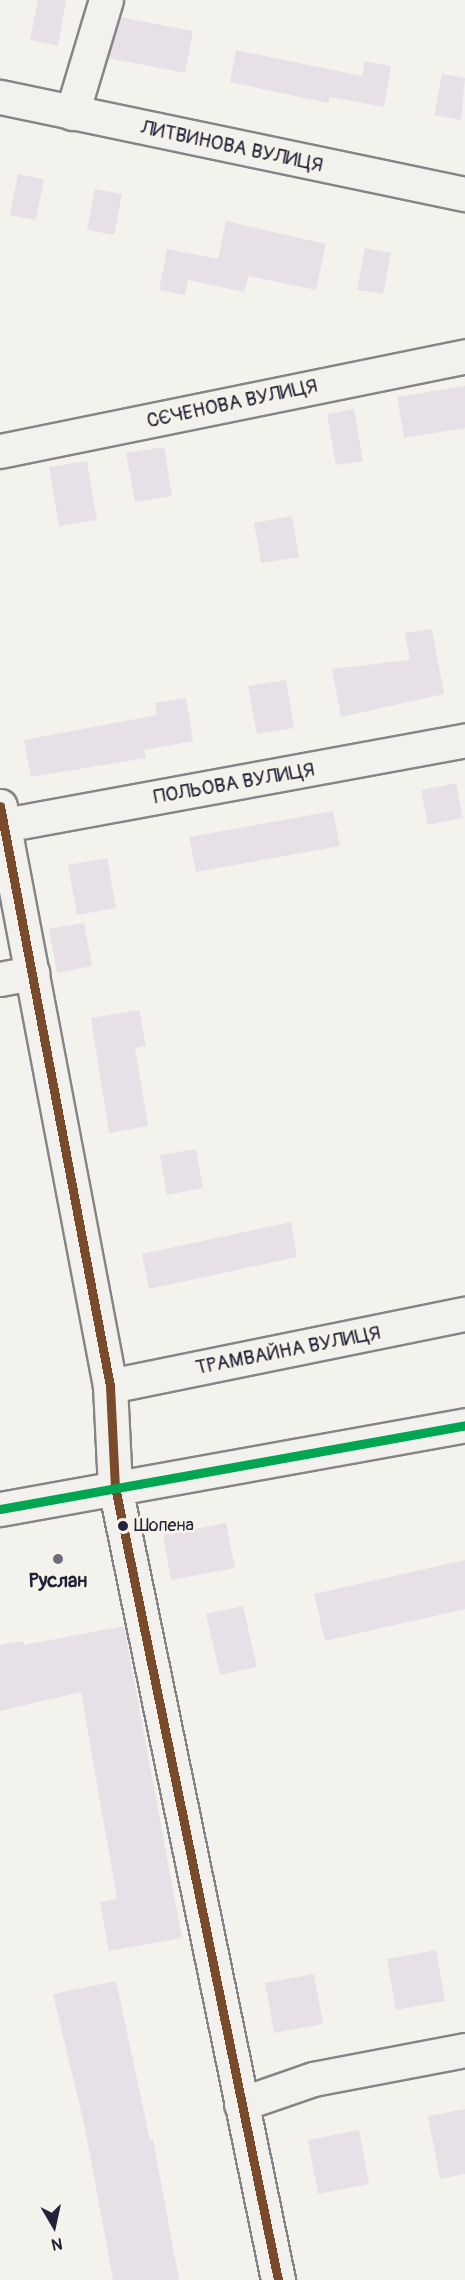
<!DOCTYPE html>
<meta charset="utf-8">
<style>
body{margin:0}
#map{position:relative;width:465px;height:2280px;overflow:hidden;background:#f4f2ec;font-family:Pangolin,sans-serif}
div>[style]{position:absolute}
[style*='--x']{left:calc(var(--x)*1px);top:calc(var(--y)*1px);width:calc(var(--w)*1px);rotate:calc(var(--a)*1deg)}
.building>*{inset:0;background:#e7e1e7}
.roads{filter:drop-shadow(2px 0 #858486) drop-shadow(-2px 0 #858486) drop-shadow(0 2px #858486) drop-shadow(0 -2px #858486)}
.minor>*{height:33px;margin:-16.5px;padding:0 16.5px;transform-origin:16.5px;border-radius:16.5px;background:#f2f1ed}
.bus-1>*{height:9px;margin:-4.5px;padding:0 4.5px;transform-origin:4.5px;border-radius:4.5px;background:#7a4b2a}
.bus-2>*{height:9px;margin:-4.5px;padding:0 4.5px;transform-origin:4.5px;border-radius:4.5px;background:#00a651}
.dots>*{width:16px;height:16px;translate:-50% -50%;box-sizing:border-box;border:3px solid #f7f3e8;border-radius:50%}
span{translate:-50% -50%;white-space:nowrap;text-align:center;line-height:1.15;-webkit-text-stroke:5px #f7f3e8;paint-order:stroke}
.bus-label{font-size:18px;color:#22223b}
.left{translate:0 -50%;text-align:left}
.street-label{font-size:20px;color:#22223b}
.poi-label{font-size:20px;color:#22223b;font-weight:700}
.north{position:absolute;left:24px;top:2196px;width:60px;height:60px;-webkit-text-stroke:4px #f7f3e8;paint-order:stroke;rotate:171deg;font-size:16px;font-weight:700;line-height:24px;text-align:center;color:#22223b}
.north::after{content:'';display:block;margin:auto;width:21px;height:27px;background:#22223b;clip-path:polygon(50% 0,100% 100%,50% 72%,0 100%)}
</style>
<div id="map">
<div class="building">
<i style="clip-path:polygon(38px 0,66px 0,58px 46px,30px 40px)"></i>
<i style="clip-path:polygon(120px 17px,193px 31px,185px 73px,108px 58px)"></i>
<i style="clip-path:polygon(236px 50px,362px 76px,365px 61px,391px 66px,384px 107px,330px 97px,328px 103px,230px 82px)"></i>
<i style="clip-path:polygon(442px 74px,465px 78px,461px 120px,434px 115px)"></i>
<i style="clip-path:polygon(18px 174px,44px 179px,36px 220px,10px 215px)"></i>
<i style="clip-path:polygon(95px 189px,122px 194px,114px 235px,87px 230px)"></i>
<i style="clip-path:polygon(226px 221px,326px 244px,316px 290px,248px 276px,244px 292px,188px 280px,185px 295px,159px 290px,167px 249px,218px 259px)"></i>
<i style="clip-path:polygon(365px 248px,391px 253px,383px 294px,357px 290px)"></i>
<i style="clip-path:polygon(465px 386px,465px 428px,404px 438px,397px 397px)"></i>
<i style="clip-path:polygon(354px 409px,363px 461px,336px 465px,327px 414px)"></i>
<i style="clip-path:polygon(164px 447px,172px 496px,135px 502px,126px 453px)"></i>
<i style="clip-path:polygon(87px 461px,97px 520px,59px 526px,49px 467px)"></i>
<i style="clip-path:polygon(292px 516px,299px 557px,261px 563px,254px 523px)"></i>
<i style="clip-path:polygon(432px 629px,444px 694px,341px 717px,332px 669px,410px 660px,405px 633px)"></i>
<i style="clip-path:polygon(286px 680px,294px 728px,257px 734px,248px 686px)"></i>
<i style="clip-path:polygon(186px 698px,193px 741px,144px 750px,146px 758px,31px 777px,24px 740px,157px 715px,155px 703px)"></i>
<i style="clip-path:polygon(456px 783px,463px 818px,428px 825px,421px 790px)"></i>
<i style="clip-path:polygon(333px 811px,340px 846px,196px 872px,189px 837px)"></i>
<i style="clip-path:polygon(107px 858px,116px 908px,77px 915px,68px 865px)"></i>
<i style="clip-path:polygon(84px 923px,92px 966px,57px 973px,49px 929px)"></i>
<i style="clip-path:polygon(139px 1010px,146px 1046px,135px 1048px,148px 1126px,109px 1133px,91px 1018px)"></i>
<i style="clip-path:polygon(196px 1149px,203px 1188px,167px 1195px,160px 1155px)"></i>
<i style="clip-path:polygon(291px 1222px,297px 1257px,149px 1289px,142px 1254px)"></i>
<i style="clip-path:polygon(226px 1523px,235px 1568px,171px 1580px,163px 1535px)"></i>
<i style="clip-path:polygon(465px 1560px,465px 1609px,325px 1641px,314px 1594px)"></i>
<i style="clip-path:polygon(243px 1606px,257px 1667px,220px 1675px,206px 1614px)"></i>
<i style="clip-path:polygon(124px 1626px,182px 1938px,109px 1951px,100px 1902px,117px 1899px,81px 1692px,0 1711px,0 1645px,23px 1641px,24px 1645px)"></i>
<i style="clip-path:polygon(436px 1950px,445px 2001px,396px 2010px,387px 1959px)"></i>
<i style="clip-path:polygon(314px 1974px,323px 2024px,274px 2033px,265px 1983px)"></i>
<i style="clip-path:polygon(116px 1981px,150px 2140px,153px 2139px,179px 2280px,113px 2280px,85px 2128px,53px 1994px)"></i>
<i style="clip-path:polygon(465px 2109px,465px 2174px,440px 2179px,428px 2116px)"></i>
<i style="clip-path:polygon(359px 2130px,369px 2184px,318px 2194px,308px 2140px)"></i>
</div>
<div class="roads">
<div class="minor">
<i style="--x:0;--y:97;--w:475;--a:11.8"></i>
<i style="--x:72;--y:113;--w:118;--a:-73.3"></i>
<i style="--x:0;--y:451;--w:475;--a:-11.5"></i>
<i style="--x:0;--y:806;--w:590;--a:79.26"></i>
<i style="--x:110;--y:1386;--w:101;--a:87.2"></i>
<i style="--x:115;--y:1487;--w:810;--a:78.38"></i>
<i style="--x:4;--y:825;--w:469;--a:-10.4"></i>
<i style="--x:0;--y:979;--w:33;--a:-11"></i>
<i style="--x:110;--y:1386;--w:362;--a:-11.5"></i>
<i style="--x:0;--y:1509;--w:473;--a:-10.2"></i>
<i style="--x:241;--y:2104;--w:76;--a:-19.1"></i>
<i style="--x:313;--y:2079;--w:155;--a:-10.8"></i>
</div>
</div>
<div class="bus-1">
<i style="--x:0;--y:806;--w:590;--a:79.26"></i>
<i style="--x:110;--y:1386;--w:101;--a:87.2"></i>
<i style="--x:115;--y:1487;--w:810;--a:78.38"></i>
</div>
<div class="bus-2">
<i style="--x:0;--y:1509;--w:473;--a:-10.2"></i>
</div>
<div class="dots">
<i style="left:123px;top:1526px;background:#22223b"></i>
<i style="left:58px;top:1559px;background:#6c6b79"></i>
</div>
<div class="bus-label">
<span class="left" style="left:134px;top:1526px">Шопена</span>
</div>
<div class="street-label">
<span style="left:232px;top:146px;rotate:12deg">ЛИТВИНОВА ВУЛИЦЯ</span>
<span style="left:232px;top:403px;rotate:-12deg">СЄЧЕНОВА ВУЛИЦЯ</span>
<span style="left:234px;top:783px;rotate:-10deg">ПОЛЬОВА ВУЛИЦЯ</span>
<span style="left:288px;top:1350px;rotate:-11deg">ТРАМВАЙНА ВУЛИЦЯ</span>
</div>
<div class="poi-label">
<span style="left:58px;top:1580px">Руслан</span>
</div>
<div class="north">N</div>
</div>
